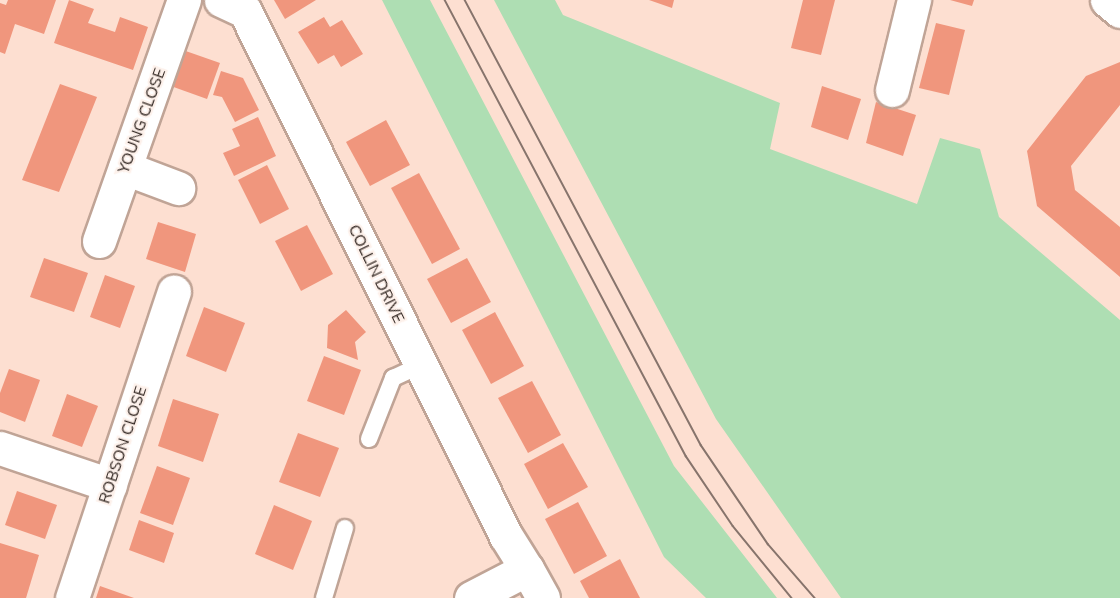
<!DOCTYPE html>
<style>
body{margin:0}
#map{position:relative;width:1120px;height:598px;overflow:hidden;background:#fddfd1;font-family:"Nunito Sans",sans-serif}
div>[style]{position:absolute}
[style*='--x']{left:calc(var(--x)*1px);top:calc(var(--y)*1px);width:calc(var(--w)*1px);rotate:calc(var(--a)*1deg)}
.green>*{inset:0;background:#aedeb3}
.building>*{inset:0;background:#f0967d}
.roads{filter:drop-shadow(2px 0 #c0a496) drop-shadow(-2px 0 #c0a496) drop-shadow(0 2px #c0a496) drop-shadow(0 -2px #c0a496)}
.lane>*{height:16px;margin:-8px;padding:0 8px;transform-origin:8px;border-radius:8px;background:#fff}
.street>*{height:33px;margin:-16.5px;padding:0 16.5px;transform-origin:16.5px;border-radius:16.5px;background:#fff}
.tram>*{height:1.5px;margin:-0.75px;padding:0 0.75px;transform-origin:0.75px;border-radius:0.75px;background:#87746c}
span{translate:-50% -50%;white-space:nowrap;text-align:center;line-height:1.15;-webkit-text-stroke:4.5px #fdf1eb;paint-order:stroke}
.street-label{font-size:16px;color:#322722}
</style>
<div id="map">
<div class="green">
<i style="clip-path:polygon(382px 0,430px 0,674px 466px,777px 598px,706px 598px,664px 557px)"></i>
<i style="clip-path:polygon(494px 0,555px 0,563px 15px,780px 103px,770px 149px,917px 204px,940px 138px,980px 149px,999px 217px,1120px 320px,1120px 598px,841px 598px,716px 419px)"></i>
</div>
<div class="building">
<i style="clip-path:polygon(8px 0,56px 0,44px 34px,15px 24px,5px 54px,0 52px,0 3px,6px 5px)"></i>
<i style="clip-path:polygon(69px 0,94px 9px,88px 23px,115px 32px,120px 17px,148px 27px,133px 70px,54px 43px)"></i>
<i style="clip-path:polygon(274px 0,316px 0,285px 19px)"></i>
<i style="clip-path:polygon(649px 0,674px 0,672px 8px)"></i>
<i style="clip-path:polygon(803px 0,835px 0,821px 55px,791px 48px)"></i>
<i style="clip-path:polygon(950px 0,974px 0,972px 6px)"></i>
<i style="clip-path:polygon(324px 17px,330px 27px,342px 20px,363px 54px,341px 67px,334px 55px,318px 64px,298px 32px)"></i>
<i style="clip-path:polygon(936px 23px,965px 30px,949px 95px,919px 88px)"></i>
<i style="clip-path:polygon(180px 49px,220px 63px,207px 99px,168px 85px)"></i>
<i style="clip-path:polygon(1120px 62px,1120px 105px,1071px 166px,1075px 190px,1120px 227px,1120px 277px,1037px 206px,1027px 151px,1086px 76px)"></i>
<i style="clip-path:polygon(221px 71px,243px 78px,259px 110px,235px 122px,222px 97px,213px 95px)"></i>
<i style="clip-path:polygon(60px 84px,97px 97px,59px 192px,22px 180px)"></i>
<i style="clip-path:polygon(822px 86px,861px 99px,848px 140px,811px 127px)"></i>
<i style="clip-path:polygon(876px 102px,916px 115px,903px 156px,866px 143px)"></i>
<i style="clip-path:polygon(258px 117px,276px 156px,234px 176px,223px 153px,240px 146px,232px 129px)"></i>
<i style="clip-path:polygon(386px 120px,410px 165px,370px 186px,346px 142px)"></i>
<i style="clip-path:polygon(267px 165px,289px 209px,260px 224px,238px 180px)"></i>
<i style="clip-path:polygon(419px 173px,460px 249px,432px 264px,391px 188px)"></i>
<i style="clip-path:polygon(158px 222px,196px 234px,185px 272px,146px 259px)"></i>
<i style="clip-path:polygon(307px 225px,333px 274px,301px 291px,275px 241px)"></i>
<i style="clip-path:polygon(44px 258px,88px 273px,74px 312px,30px 297px)"></i>
<i style="clip-path:polygon(467px 258px,491px 302px,451px 323px,427px 279px)"></i>
<i style="clip-path:polygon(105px 275px,135px 286px,120px 328px,90px 317px)"></i>
<i style="clip-path:polygon(204px 307px,245px 323px,226px 372px,186px 356px)"></i>
<i style="clip-path:polygon(346px 310px,366px 332px,355px 342px,358px 360px,327px 348px,328px 325px)"></i>
<i style="clip-path:polygon(495px 312px,524px 366px,491px 384px,462px 330px)"></i>
<i style="clip-path:polygon(324px 356px,361px 370px,344px 415px,307px 401px)"></i>
<i style="clip-path:polygon(9px 369px,40px 380px,25px 422px,0 412px,0 393px)"></i>
<i style="clip-path:polygon(532px 381px,561px 435px,528px 453px,498px 398px)"></i>
<i style="clip-path:polygon(67px 394px,98px 406px,82px 447px,52px 436px)"></i>
<i style="clip-path:polygon(173px 399px,219px 414px,203px 462px,158px 446px)"></i>
<i style="clip-path:polygon(298px 433px,339px 448px,320px 497px,279px 482px)"></i>
<i style="clip-path:polygon(563px 443px,588px 487px,548px 509px,524px 464px)"></i>
<i style="clip-path:polygon(157px 466px,190px 478px,173px 525px,140px 513px)"></i>
<i style="clip-path:polygon(17px 491px,57px 505px,45px 539px,5px 525px)"></i>
<i style="clip-path:polygon(578px 502px,607px 556px,574px 574px,545px 519px)"></i>
<i style="clip-path:polygon(274px 505px,312px 521px,293px 570px,255px 554px)"></i>
<i style="clip-path:polygon(139px 520px,174px 533px,164px 563px,129px 550px)"></i>
<i style="clip-path:polygon(0 543px,39px 555px,26px 598px,0 598px)"></i>
<i style="clip-path:polygon(620px 559px,640px 598px,589px 598px,580px 581px)"></i>
<i style="clip-path:polygon(100px 586px,134px 598px,96px 598px)"></i>
</div>
<div class="roads">
<div class="lane">
<i style="--x:369;--y:439;--w:66;--a:-68.5"></i>
<i style="--x:393;--y:378;--w:31;--a:-25"></i>
<i style="--x:324;--y:598;--w:73;--a:-73.3"></i>
</div>
<div class="street">
<i style="--x:221;--y:0;--w:26;--a:25"></i>
<i style="--x:245;--y:11;--w:586;--a:63.57"></i>
<i style="--x:506;--y:536;--w:39;--a:58"></i>
<i style="--x:527;--y:569;--w:63;--a:152.6"></i>
<i style="--x:1107;--y:0;--w:17;--a:40"></i>
<i style="--x:892;--y:90;--w:93;--a:-76.3"></i>
<i style="--x:125;--y:168;--w:57;--a:20.7"></i>
<i style="--x:99;--y:241;--w:256;--a:-70.6"></i>
<i style="--x:0;--y:448;--w:116;--a:18.6"></i>
<i style="--x:527;--y:569;--w:33;--a:61"></i>
<i style="--x:72;--y:598;--w:323;--a:-71.6"></i>
</div>
</div>
<div class="tram">
<i style="--x:445;--y:0;--w:516;--a:62.14"></i>
<i style="--x:686;--y:456;--w:84;--a:56.1"></i>
<i style="--x:733;--y:526;--w:93;--a:50.7"></i>
<i style="--x:465;--y:0;--w:504;--a:62.06"></i>
<i style="--x:701;--y:445;--w:120;--a:55.9"></i>
<i style="--x:768;--y:544;--w:72;--a:49"></i>
</div>
<div class="street-label">
<span style="left:142px;top:121px;rotate:-70deg">YOUNG CLOSE</span>
<span style="left:376px;top:274px;rotate:64deg">COLLIN DRIVE</span>
<span style="left:123px;top:445px;rotate:-72deg">ROBSON CLOSE</span>
</div>
</div>
